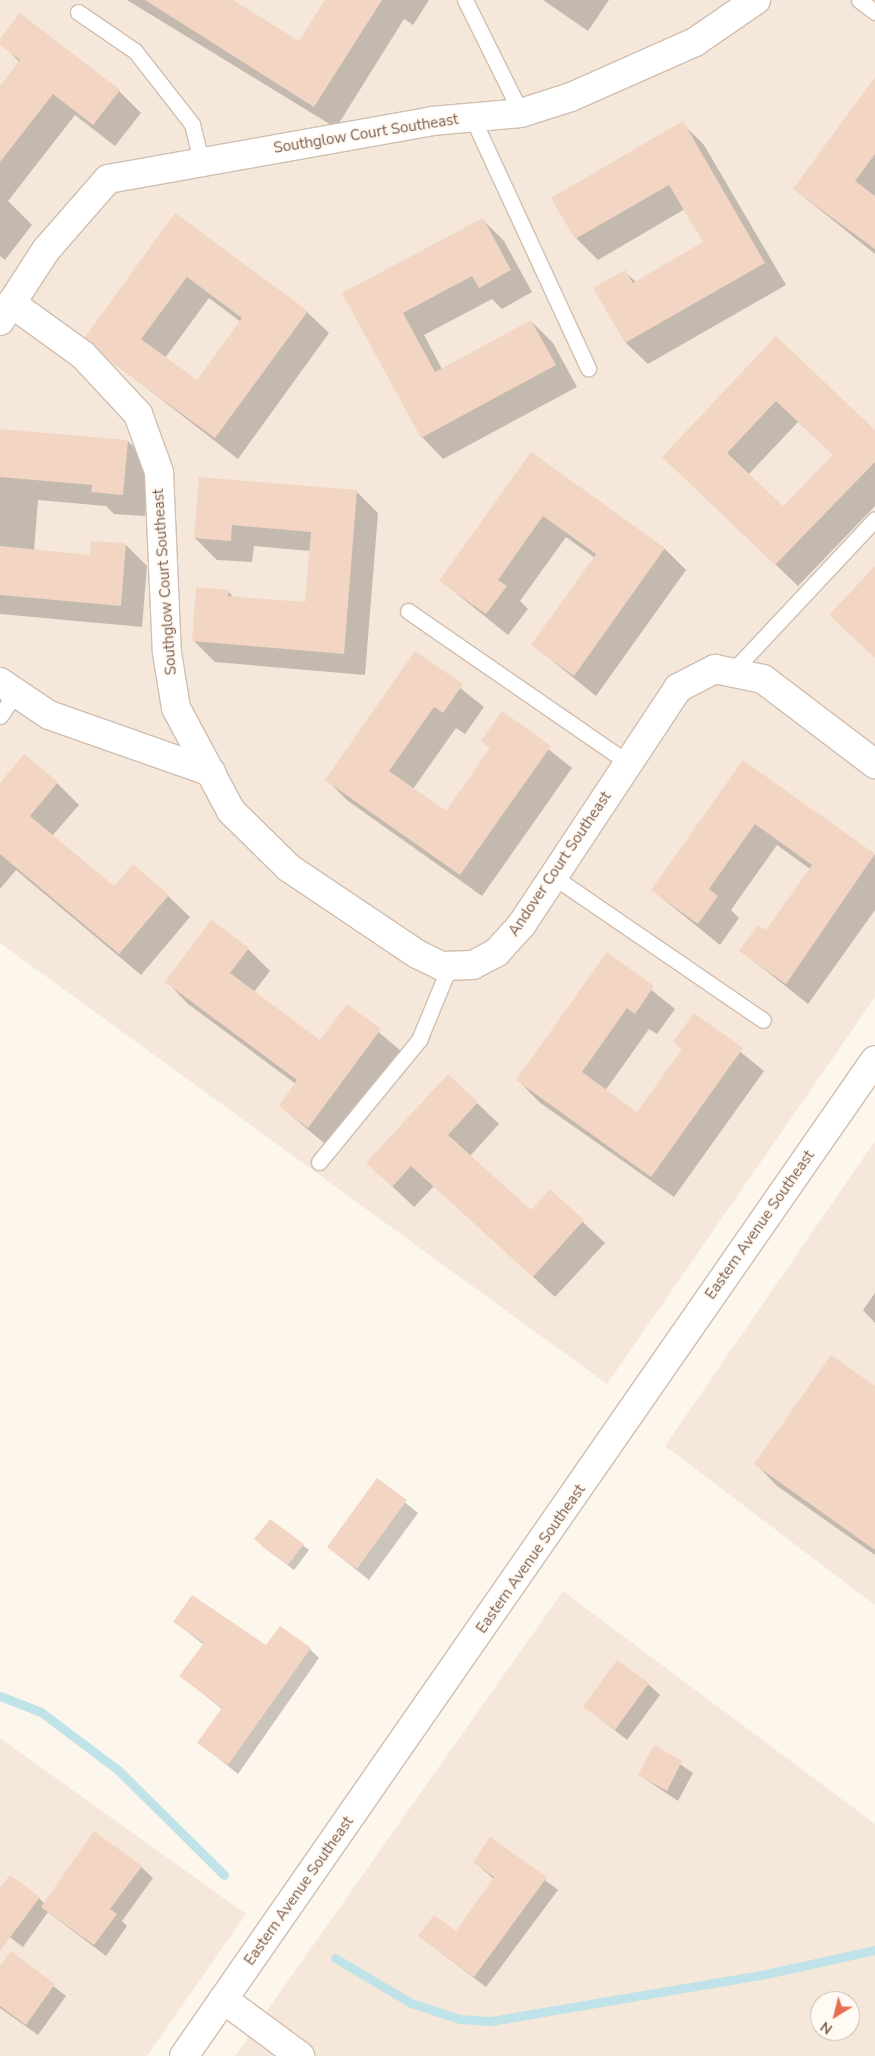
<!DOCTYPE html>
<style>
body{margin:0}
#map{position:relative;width:875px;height:2056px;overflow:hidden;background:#fdf6ec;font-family:"Nunito Sans",sans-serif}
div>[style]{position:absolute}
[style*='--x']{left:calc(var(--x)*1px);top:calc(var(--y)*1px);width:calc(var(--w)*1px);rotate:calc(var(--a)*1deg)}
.residential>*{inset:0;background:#f5e8da}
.shadow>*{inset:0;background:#0003}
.stream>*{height:9px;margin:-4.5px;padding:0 4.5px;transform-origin:4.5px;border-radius:4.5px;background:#bfe3e8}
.building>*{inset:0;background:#f3d5c3}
.roads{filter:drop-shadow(1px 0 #d1beb0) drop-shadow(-1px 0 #d1beb0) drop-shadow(0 1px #d1beb0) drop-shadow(0 -1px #d1beb0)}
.lane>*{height:15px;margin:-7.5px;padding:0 7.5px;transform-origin:7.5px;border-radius:7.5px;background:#fff}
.street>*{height:28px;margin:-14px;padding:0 14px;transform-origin:14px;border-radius:14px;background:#fff}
.secondary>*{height:28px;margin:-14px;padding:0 14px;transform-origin:14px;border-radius:14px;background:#fff}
span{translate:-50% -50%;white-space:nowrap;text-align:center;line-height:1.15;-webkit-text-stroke:4px #fffaf3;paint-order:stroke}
.street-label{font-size:15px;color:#7a5c4d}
.north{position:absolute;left:810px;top:1991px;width:50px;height:50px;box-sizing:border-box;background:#fffaf3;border:1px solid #cabbb1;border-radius:50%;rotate:216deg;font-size:14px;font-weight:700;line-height:20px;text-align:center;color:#7a5c4d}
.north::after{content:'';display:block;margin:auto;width:18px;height:22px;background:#e76f51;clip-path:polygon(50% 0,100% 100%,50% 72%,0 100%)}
</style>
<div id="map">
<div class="residential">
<i style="clip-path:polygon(0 0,875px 0,875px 997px,607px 1384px,0 943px)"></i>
<i style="clip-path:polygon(875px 1141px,875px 1605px,665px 1446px)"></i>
<i style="clip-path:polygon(evenodd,563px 1591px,875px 1824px,875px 2056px,235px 2056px,563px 1591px,820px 2001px,850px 2001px,850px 2031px,820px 2031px,820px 2001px)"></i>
<i style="clip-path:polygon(0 1738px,246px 1914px,147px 2056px,0 2056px)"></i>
</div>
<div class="shadow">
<i style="clip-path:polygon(127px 0,231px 0,299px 43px,326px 0,429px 0,413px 25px,404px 19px,336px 128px)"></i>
<i style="clip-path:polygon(543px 0,609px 0,588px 31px)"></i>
<i style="clip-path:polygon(0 41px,119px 91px,141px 113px,115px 146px,75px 115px,8px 201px,32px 225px,5px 260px,0 256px,0 88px,20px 63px)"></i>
<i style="clip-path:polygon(875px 79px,875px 254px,794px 189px)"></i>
<i style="clip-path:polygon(682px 123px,704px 145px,786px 285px,648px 364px,626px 343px,595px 289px,625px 272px,636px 282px,704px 243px,685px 209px,598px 260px,576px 238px)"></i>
<i style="clip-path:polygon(evenodd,175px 215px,307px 312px,329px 333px,238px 459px,108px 358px,175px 215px,209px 298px,241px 322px,198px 382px,165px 358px,209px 298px)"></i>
<i style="clip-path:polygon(482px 219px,504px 241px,532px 292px,502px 309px,492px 299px,424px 335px,442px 369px,531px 321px,553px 343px,577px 387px,443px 459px,422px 437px,344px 294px)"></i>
<i style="clip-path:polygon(evenodd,776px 338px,875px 432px,875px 506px,798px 586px,685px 478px,776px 338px,798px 422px,834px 455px,783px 508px,748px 475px,798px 422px)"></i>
<i style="clip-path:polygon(0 430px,128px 441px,150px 463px,145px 516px,114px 514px,106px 506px,38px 500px,34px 551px,91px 556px,126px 545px,147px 566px,142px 627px,0 614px)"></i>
<i style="clip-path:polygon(532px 453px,664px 548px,686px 570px,596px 696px,533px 645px,595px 558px,566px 537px,520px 601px,528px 609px,508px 635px,441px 581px)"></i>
<i style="clip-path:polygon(200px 478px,356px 491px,378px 513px,365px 675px,215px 662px,193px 640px,228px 591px,234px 598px,306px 603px,310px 551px,254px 546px,252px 562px,217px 560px,195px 538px)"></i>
<i style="clip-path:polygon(416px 653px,484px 707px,465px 734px,456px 728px,413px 789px,447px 812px,491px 749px,483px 741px,503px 713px,572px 768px,482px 896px,348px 801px,327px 780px)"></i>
<i style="clip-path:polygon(743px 762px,875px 855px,875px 910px,808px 1004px,741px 951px,766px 932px,810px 869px,777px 845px,731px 910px,739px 918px,720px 945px,652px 890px)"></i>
<i style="clip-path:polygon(57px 783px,79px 805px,52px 836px,114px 888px,168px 896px,190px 917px,141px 975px,16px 870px,0 889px,0 785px)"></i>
<i style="clip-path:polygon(248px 949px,270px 971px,254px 992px,320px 1042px,347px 1005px,402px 1052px,331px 1149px,280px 1106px,296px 1084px,188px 1004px,167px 982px)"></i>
<i style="clip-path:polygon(607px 954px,675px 1009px,657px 1034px,649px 1029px,605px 1091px,637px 1114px,683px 1050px,674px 1042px,694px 1014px,764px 1071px,674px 1197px,539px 1102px,518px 1080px)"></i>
<i style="clip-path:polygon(477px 1103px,499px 1124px,470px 1156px,531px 1211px,550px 1191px,605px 1243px,555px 1297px,434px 1186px,414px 1207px,368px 1163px)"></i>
<i style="clip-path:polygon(875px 1293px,875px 1323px,863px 1310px)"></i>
<i style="clip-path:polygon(875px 1388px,875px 1555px,777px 1486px,756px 1464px)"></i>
<i style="clip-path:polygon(377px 1480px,418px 1513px,369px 1580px,328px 1547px)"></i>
<i style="clip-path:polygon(270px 1520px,309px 1550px,294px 1570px,261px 1545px)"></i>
<i style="clip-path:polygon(175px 1622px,266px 1647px,310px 1649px,319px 1658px,238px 1774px,199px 1743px,223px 1710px,181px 1676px,204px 1645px)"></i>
<i style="clip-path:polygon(648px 1684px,660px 1695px,627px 1740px,585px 1707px)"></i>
<i style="clip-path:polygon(654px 1747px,693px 1773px,678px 1801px,639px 1775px)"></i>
<i style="clip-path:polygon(491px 1839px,558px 1890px,486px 1987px,419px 1936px,457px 1933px,494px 1879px,474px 1862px)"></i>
<i style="clip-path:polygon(141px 1867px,153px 1878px,122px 1921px,127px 1926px,106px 1956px,48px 1912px,23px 1947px,0 1930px,0 1890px,39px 1898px,45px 1904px)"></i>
<i style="clip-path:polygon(11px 1953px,66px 1996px,38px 2035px,0 2008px,0 1968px)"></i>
</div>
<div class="stream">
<i style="--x:0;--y:1696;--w:44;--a:21.3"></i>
<i style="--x:41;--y:1712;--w:96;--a:37"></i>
<i style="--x:118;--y:1770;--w:149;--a:44.7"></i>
<i style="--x:335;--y:1958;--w:88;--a:30.6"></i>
<i style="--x:411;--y:2003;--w:52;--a:18.1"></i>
<i style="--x:460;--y:2019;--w:31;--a:4"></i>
<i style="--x:491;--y:2021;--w:274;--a:-9.7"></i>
<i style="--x:761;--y:1975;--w:117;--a:-12.4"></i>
</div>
<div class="building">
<i style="clip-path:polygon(145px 0,233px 0,299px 41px,325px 0,382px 0,314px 107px)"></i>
<i style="clip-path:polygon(20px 13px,120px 90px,93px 125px,53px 94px,0 162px,0 86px,20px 60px,0 45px,0 39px)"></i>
<i style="clip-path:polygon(875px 77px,875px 154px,855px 181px,875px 196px,875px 249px,793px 189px)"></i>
<i style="clip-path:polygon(683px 121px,765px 263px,625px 343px,593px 288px,625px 270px,633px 283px,703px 242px,669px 185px,575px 239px,551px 198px)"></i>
<i style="clip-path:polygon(evenodd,175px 213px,308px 311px,215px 438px,111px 362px,85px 337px,175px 213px,187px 277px,242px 318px,197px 380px,141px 339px,187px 277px)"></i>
<i style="clip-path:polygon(483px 218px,511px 270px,479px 288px,472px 276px,403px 313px,435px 372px,531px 320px,556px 365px,421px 438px,342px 293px)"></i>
<i style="clip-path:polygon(evenodd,776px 336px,875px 430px,875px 462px,775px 565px,662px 457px,776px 336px,776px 401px,833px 455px,783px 506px,727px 453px,776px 401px)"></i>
<i style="clip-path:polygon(0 429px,128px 440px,123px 495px,91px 492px,92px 485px,0 477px)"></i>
<i style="clip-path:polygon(531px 452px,665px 548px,574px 676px,531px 645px,596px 554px,543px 516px,498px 580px,507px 586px,486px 614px,439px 581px)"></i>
<i style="clip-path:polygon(199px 477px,357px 490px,344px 654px,192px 641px,196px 587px,229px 590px,228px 596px,305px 602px,311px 532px,232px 525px,231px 541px,194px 538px)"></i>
<i style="clip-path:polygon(91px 541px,126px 543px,121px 606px,0 595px,0 546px,90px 555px)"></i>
<i style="clip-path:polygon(875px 566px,875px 658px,829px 615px)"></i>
<i style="clip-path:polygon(415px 651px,463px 684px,443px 713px,434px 707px,389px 771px,446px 811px,490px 748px,481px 741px,502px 711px,551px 746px,460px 875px,325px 780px)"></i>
<i style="clip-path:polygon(24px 754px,58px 782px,30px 816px,114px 886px,133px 864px,169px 895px,119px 954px,0 854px,0 783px)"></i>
<i style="clip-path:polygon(743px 760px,875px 854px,786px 984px,739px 951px,758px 925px,766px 930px,812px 865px,755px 824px,709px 889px,718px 896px,698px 924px,651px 890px)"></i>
<i style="clip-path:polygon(211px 920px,249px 948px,230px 973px,320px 1040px,347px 1004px,381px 1029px,308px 1128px,279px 1106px,297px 1080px,165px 982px)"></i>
<i style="clip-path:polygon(607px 952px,654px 986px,635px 1014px,627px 1008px,582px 1072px,637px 1112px,682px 1049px,673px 1042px,694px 1013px,743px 1048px,651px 1177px,516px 1080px)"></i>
<i style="clip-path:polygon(448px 1074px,478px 1102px,448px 1135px,531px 1210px,550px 1189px,584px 1220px,533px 1277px,411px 1166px,392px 1187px,366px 1163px)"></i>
<i style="clip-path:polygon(831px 1355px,875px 1386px,875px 1550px,754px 1464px)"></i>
<i style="clip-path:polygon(377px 1478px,407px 1500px,357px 1569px,327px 1547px)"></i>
<i style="clip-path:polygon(270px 1519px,304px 1544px,288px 1565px,254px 1539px)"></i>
<i style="clip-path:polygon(192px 1595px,266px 1645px,280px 1626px,311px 1648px,228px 1765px,197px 1743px,222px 1708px,179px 1676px,204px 1643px,173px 1622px)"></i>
<i style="clip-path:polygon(617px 1660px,649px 1683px,615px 1730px,583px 1707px)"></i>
<i style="clip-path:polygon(654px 1745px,682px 1761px,667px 1791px,638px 1775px)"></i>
<i style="clip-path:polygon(94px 1831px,142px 1866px,110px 1909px,117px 1914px,94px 1945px,41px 1907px)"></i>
<i style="clip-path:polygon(490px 1837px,547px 1877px,474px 1977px,418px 1936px,434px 1915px,456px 1931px,494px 1877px,473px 1862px)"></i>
<i style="clip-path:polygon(10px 1875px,40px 1897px,0 1951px,0 1888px)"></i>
<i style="clip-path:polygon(11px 1951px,55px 1984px,26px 2025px,0 2006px,0 1966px)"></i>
</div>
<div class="roads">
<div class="lane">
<i style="--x:465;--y:0;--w:126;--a:63.6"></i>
<i style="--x:859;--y:0;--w:20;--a:37"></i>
<i style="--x:78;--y:12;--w:69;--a:34.4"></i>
<i style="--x:135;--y:51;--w:93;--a:52"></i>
<i style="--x:192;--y:124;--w:37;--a:76"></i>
<i style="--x:472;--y:117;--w:277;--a:65.2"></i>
<i style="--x:408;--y:611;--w:267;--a:34.6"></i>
<i style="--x:732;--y:672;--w:209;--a:-46.9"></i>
<i style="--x:0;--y:716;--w:29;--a:-56"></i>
<i style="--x:554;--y:877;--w:253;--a:34.4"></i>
<i style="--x:319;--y:1162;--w:158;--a:-50.7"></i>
<i style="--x:419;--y:1040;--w:81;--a:-67.5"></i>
</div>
<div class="street">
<i style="--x:11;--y:303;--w:89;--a:35.8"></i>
<i style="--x:83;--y:355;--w:81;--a:47"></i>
<i style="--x:138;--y:414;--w:62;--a:70.1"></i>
<i style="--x:159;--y:472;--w:181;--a:87.5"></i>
<i style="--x:167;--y:653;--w:56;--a:80.7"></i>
<i style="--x:176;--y:708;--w:117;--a:61.9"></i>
<i style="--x:231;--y:811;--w:81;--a:44.5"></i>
<i style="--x:289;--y:868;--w:154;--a:33.9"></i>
<i style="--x:417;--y:954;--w:28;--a:26"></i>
<i style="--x:442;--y:966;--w:31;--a:-2"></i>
<i style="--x:473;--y:965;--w:27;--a:-28"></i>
<i style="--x:497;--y:952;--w:38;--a:-48"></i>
<i style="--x:522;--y:924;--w:283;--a:-56.5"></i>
<i style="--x:678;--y:688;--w:42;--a:-27.2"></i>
<i style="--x:715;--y:669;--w:49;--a:11.8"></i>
<i style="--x:763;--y:679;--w:141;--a:37.2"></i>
<i style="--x:0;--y:321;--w:85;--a:-57.1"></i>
<i style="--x:46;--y:250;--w:94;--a:-48.9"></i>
<i style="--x:108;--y:179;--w:329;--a:-10.1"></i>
<i style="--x:432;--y:121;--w:89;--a:-5.1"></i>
<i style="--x:521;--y:113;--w:52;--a:-17.7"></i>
<i style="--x:571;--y:97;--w:136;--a:-23.9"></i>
<i style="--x:695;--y:42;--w:74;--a:-34.5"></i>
<i style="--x:0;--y:682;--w:59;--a:34"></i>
<i style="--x:49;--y:715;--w:172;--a:19.4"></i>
<i style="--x:223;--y:1999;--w:96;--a:36.5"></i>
</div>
<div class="secondary">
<i style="--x:184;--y:2056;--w:1212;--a:-55.25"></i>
</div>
</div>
<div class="street-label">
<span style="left:366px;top:134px;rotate:-9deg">Southglow Court Southeast</span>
<span style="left:165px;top:582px;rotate:-94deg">Southglow Court Southeast</span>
<span style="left:560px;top:864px;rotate:-56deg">Andover Court Southeast</span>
<span style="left:760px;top:1225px;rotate:-55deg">Eastern Avenue Southeast</span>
<span style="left:531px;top:1559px;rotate:-55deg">Eastern Avenue Southeast</span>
<span style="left:299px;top:1891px;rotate:-55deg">Eastern Avenue Southeast</span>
</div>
<div class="north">N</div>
</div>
